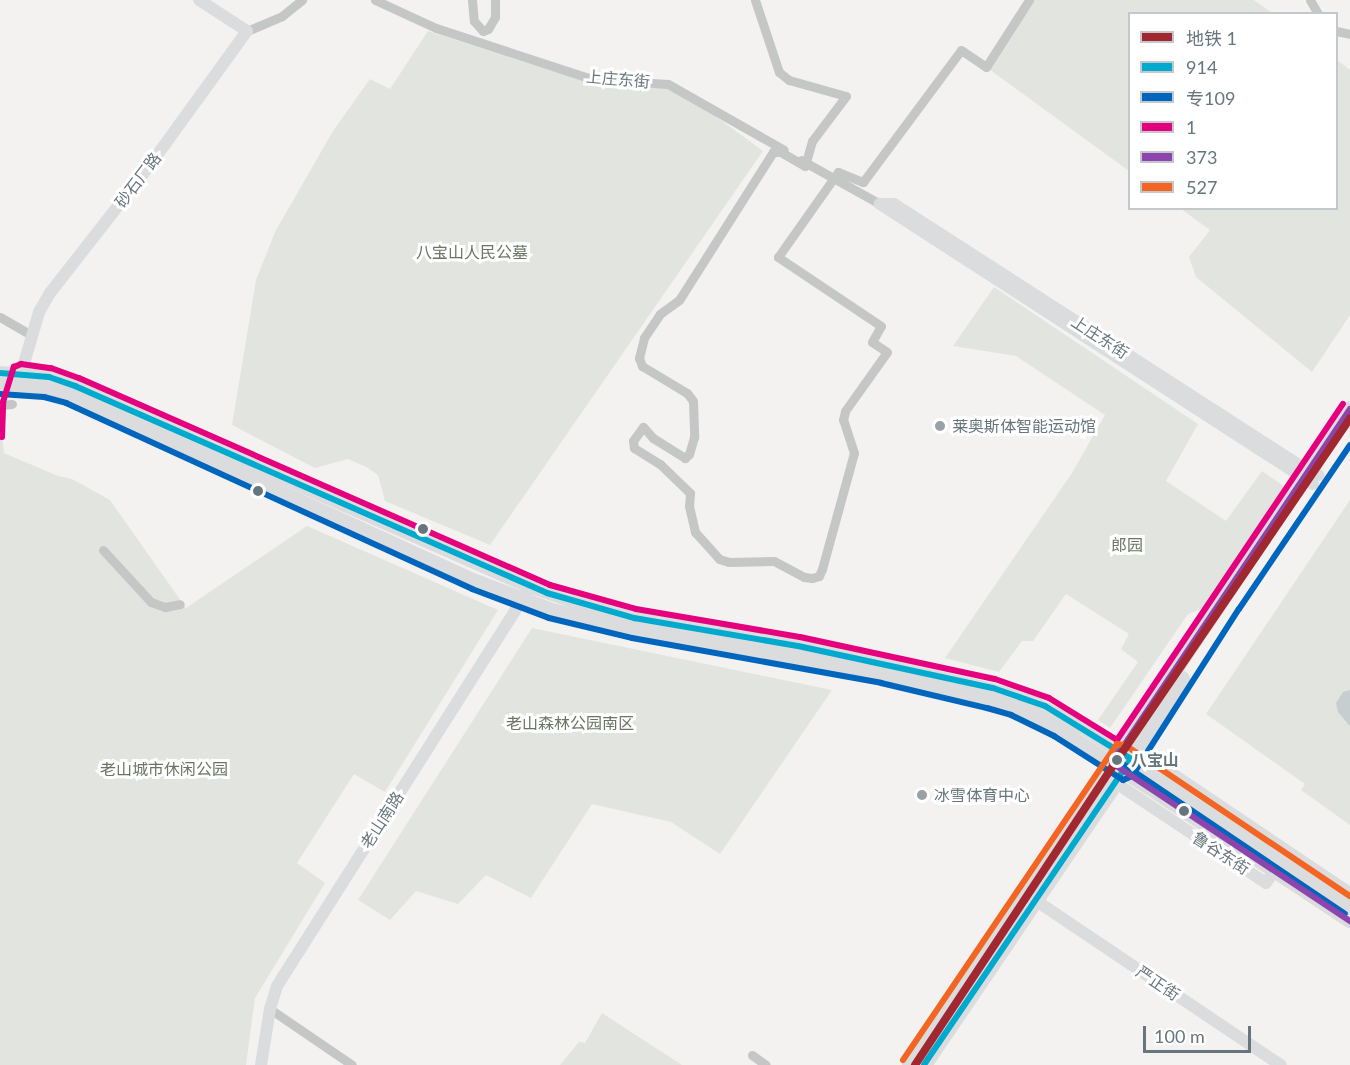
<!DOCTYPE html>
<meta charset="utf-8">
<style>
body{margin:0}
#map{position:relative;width:1350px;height:1065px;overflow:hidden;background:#f3f2f1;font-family:Lato,"Noto Sans SC",sans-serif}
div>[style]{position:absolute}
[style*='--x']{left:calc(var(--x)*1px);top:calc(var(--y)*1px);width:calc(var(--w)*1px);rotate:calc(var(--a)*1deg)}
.green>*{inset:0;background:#e2e4df}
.water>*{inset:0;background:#c6cecf}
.street>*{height:9px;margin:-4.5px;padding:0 4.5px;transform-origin:4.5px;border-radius:4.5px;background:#c5c6c6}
.secondary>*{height:12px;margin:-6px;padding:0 6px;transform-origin:6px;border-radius:6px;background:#dbdcdd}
.primary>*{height:14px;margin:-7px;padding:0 7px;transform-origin:7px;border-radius:7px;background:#dbdcdd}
.highway>*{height:16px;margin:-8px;padding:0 8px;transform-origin:8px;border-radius:8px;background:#dbdcdd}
.bus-1>*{height:6px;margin:-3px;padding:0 3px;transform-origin:3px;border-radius:3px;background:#00a9ce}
.bus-2>*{height:6px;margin:-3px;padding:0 3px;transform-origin:3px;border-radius:3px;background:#0065bd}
.bus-3>*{height:6px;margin:-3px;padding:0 3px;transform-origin:3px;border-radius:3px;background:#e5007d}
.bus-4>*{height:6px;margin:-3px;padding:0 3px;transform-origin:3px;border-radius:3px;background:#8e44ad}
.bus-5>*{height:6px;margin:-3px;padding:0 3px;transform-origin:3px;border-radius:3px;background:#f26522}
.metro-1>*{height:8px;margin:-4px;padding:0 4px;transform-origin:4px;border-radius:4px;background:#a12830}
.dots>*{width:16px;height:16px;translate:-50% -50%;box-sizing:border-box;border:3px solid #fff;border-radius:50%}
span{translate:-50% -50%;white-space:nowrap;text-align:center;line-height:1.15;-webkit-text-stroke:6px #fff;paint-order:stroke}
.street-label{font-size:16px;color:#67767d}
.park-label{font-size:16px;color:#6a7564}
.poi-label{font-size:16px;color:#67767d}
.left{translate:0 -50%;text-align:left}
.stop-label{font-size:16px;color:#67767d;font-weight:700}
.legend{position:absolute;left:1128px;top:12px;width:210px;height:198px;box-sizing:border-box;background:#fff;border:2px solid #c2c8cb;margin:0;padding:8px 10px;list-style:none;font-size:18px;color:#67767d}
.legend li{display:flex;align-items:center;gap:12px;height:30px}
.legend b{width:30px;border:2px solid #c2c8cb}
.scale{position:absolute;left:1143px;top:1026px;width:108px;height:27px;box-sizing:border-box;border:3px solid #67767d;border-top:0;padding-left:8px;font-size:18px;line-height:21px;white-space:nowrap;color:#67767d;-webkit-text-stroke:4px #fff;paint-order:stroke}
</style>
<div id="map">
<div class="green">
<i style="clip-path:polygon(1029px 0,1254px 0,1272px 13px,1130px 14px,1129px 171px,986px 67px)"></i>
<i style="clip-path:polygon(428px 31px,587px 82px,661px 85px,714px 115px,763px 151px,490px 545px,385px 501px,378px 475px,366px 467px,348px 459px,315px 468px,232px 425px,256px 280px,275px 232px,333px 131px,370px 79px,390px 89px)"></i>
<i style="clip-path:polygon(1337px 60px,1350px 70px,1350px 315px,1312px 372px,1196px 277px,1189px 257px,1210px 230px,1181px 209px,1336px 208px)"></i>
<i style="clip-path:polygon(994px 287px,1198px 424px,1166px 481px,1226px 521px,1262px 471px,1291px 491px,1211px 605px,1188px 614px,1110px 728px,1098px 720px,1138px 662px,1121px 649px,1129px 634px,1066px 594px,1033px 641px,1022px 641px,999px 672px,945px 658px,1072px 473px,1105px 415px,1016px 356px,953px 346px)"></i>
<i style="clip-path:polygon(0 417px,4px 453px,58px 476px,72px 479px,110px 500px,186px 608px,307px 526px,498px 610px,385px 792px,354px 774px,297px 863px,325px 883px,255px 998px,246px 1065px,0 1065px)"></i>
<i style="clip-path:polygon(1350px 500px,1350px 825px,1301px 790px,1305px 784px,1206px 714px)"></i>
<i style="clip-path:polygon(532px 628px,832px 690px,720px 854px,671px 822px,592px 804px,531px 898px,486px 875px,458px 904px,416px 891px,390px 920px,358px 900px)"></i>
<i style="clip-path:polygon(602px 1013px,682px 1065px,560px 1065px,579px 1042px,585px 1043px)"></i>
</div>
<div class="water">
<i style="clip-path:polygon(1350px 690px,1350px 726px,1338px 712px,1336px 703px,1343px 692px)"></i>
</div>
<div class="street">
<i style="--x:375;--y:0;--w:67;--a:24.7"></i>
<i style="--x:436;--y:28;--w:164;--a:18.1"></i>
<i style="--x:592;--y:79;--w:76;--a:3.8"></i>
<i style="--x:668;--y:84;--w:133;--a:29.6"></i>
<i style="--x:472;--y:0;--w:21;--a:85"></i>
<i style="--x:474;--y:21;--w:13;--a:48"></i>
<i style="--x:483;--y:31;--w:5;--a:-22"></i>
<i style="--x:488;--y:29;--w:14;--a:-60"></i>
<i style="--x:495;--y:17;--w:17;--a:-90"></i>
<i style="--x:755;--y:0;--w:76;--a:71.6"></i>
<i style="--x:779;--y:72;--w:13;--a:39"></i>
<i style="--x:789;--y:80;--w:59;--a:15.7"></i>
<i style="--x:846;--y:96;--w:56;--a:127.1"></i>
<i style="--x:812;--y:141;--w:26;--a:106"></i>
<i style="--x:805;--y:166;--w:28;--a:-150"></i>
<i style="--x:781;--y:152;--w:8;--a:180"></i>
<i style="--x:773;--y:152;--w:175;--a:122.4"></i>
<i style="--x:679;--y:300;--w:24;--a:144"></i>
<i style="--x:660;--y:314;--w:29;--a:124"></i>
<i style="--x:644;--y:338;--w:21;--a:104"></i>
<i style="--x:639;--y:358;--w:9;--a:69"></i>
<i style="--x:642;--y:366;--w:52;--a:31"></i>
<i style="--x:687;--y:393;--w:10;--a:53"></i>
<i style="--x:693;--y:401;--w:36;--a:88"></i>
<i style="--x:694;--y:437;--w:18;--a:106"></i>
<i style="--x:689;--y:454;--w:6;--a:135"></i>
<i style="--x:685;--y:458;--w:38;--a:-148"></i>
<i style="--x:653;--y:438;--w:15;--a:-132"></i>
<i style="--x:643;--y:427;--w:17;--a:126"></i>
<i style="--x:633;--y:441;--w:7;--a:82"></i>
<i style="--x:634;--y:448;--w:31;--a:32"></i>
<i style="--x:660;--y:464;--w:42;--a:44"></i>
<i style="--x:690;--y:493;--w:13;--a:94"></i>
<i style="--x:689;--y:506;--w:27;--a:77"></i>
<i style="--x:695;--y:532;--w:36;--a:48"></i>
<i style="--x:719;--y:559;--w:10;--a:17"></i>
<i style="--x:729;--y:562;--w:45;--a:-1.3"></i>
<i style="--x:774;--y:561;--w:34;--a:28"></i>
<i style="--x:804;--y:577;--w:8;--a:7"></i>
<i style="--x:812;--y:578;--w:7;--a:-16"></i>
<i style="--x:819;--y:576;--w:8;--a:-67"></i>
<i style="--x:822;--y:569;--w:120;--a:-74.6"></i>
<i style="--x:854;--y:453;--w:35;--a:-108"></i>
<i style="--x:843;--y:420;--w:9;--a:-77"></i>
<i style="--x:845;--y:411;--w:72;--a:-54.6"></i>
<i style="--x:887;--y:352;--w:18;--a:-146"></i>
<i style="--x:872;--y:342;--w:18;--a:-61"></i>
<i style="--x:881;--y:326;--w:124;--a:-146.2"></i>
<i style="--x:778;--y:257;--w:104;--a:-54.8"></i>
<i style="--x:838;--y:172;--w:27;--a:22"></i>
<i style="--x:863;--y:182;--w:164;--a:-53.4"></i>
<i style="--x:961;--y:50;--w:30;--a:34"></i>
<i style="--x:986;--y:67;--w:80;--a:-57.3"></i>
<i style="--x:1310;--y:0;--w:16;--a:60"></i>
<i style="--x:247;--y:31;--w:38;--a:-23"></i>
<i style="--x:282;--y:16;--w:26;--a:-39"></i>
<i style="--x:1336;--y:31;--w:14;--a:12"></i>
<i style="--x:801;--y:160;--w:90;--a:29.1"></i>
<i style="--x:0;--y:317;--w:36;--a:30"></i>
<i style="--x:0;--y:405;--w:12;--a:-5"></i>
<i style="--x:103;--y:550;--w:71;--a:47.3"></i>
<i style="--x:151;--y:602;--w:15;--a:20"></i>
<i style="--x:165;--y:607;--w:15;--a:-11"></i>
<i style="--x:270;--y:1009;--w:99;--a:34.3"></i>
<i style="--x:752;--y:1055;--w:17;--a:36"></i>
</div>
<div class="secondary">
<i style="--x:18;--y:384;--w:75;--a:-73.7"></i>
<i style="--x:39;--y:312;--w:22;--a:-60"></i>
<i style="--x:50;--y:293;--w:162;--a:-52"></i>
<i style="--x:150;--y:165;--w:165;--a:-54.1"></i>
<i style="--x:247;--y:31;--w:57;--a:-147.1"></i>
<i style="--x:1313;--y:484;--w:516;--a:-147.11"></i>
<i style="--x:880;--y:204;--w:14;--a:0"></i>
<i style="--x:894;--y:204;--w:482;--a:32.8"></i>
<i style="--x:1299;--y:465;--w:22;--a:27"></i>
<i style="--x:1130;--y:751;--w:7;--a:-8"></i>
<i style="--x:1137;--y:750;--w:257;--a:33.9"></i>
<i style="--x:1114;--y:776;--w:7;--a:74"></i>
<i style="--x:1116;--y:783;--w:180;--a:33.7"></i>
<i style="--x:1266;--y:883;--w:14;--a:-56"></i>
<i style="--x:1035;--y:900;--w:296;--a:33.9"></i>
<i style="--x:261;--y:1065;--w:57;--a:-80.9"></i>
<i style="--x:270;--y:1009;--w:24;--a:-73"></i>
<i style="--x:277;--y:986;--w:467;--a:-57.6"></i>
</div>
<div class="primary">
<i style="--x:0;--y:373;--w:49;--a:4.7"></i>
<i style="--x:49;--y:377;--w:28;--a:19"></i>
<i style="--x:75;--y:386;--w:496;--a:23.8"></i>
<i style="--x:529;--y:586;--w:61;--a:19"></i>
<i style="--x:587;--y:606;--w:49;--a:14.3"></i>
<i style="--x:634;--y:618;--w:166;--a:9.7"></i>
<i style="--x:798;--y:646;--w:228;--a:12.7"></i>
<i style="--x:1020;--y:696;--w:72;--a:26.6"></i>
<i style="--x:1084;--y:728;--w:321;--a:33.9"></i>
<i style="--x:0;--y:385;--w:46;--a:3.7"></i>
<i style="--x:46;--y:388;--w:24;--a:17"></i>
<i style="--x:69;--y:395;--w:447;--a:24.6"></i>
<i style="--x:476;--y:581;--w:81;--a:20.9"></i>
<i style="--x:552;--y:610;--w:84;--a:13"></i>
<i style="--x:634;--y:629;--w:253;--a:10.2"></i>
<i style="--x:883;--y:674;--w:135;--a:14.1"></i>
<i style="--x:1014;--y:707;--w:49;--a:25.5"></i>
<i style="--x:1058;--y:728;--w:350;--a:33.5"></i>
</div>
<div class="highway">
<i style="--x:910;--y:1065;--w:790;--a:-56.15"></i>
<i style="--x:924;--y:1065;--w:356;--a:-55.8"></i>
<i style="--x:1124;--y:771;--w:109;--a:-57.8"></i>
</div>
<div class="bus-1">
<i style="--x:0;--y:373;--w:49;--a:4.7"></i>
<i style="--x:49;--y:377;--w:28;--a:19"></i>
<i style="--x:75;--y:386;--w:515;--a:23.68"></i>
<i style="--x:547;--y:593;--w:91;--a:16"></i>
<i style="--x:634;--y:618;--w:166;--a:9.7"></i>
<i style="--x:798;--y:646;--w:199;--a:12.2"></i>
<i style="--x:993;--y:688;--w:55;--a:19.1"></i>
<i style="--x:1045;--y:706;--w:101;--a:31.6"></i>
<i style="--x:1131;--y:759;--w:369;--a:124.1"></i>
</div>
<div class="bus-2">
<i style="--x:0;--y:394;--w:44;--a:3.9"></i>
<i style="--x:44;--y:397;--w:23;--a:15"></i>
<i style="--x:66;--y:403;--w:447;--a:24.6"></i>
<i style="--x:472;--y:589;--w:82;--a:20.6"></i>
<i style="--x:549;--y:618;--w:85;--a:13.5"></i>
<i style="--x:632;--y:638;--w:253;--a:10.2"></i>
<i style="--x:881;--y:683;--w:109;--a:13.3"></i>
<i style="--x:987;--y:708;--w:25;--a:16"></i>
<i style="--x:1011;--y:715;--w:48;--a:26"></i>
<i style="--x:1054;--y:736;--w:82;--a:32.5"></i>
<i style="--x:1123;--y:780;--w:10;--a:-24"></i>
<i style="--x:1132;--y:776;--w:198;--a:-57.4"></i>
<i style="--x:1239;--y:609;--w:198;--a:-55.9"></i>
<i style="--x:1111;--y:756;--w:282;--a:34"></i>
</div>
<div class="bus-3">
<i style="--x:2;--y:437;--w:35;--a:-88"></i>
<i style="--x:3;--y:402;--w:37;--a:-73"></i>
<i style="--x:14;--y:367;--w:8;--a:-23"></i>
<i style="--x:21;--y:364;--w:30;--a:8"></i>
<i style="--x:51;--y:368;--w:30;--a:20"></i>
<i style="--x:79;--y:378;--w:514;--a:23.73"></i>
<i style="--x:550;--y:585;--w:89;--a:15.6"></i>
<i style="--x:636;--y:609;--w:166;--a:9.7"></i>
<i style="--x:800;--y:637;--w:199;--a:12.2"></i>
<i style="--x:995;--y:679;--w:57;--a:19.4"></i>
<i style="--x:1049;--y:698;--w:80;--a:31.7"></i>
<i style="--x:1117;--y:740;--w:405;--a:-56.1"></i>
</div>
<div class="bus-4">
<i style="--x:1350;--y:409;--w:427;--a:123.9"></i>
<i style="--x:1112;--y:763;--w:286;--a:33.6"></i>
</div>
<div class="bus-5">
<i style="--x:903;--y:1060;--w:382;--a:-55.9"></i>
<i style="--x:1117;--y:744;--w:8;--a:7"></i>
<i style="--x:1125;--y:745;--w:271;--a:33.9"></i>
</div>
<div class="metro-1">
<i style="--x:915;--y:1065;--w:366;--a:-56.5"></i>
<i style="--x:1117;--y:760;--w:414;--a:-55.7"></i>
</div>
<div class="dots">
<i style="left:940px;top:426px;background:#98a1a6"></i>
<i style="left:258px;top:491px;background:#67767d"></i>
<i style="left:423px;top:529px;background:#67767d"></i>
<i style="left:1117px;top:760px;background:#67767d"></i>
<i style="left:922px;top:795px;background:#98a1a6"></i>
<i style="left:1184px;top:811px;background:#67767d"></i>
</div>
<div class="street-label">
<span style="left:618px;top:79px;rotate:5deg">上庄东街</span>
<span style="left:138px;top:180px;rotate:-53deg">砂石厂路</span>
<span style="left:1100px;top:337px;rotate:33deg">上庄东街</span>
<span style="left:382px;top:820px;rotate:-57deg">老山南路</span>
<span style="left:1221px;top:853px;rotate:33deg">鲁谷东街</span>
<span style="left:1158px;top:983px;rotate:34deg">严正街</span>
</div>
<div class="park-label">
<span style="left:472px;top:252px">八宝山人民公墓</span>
<span style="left:1127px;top:545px">郎园</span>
<span style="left:570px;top:723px">老山森林公园南区</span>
<span style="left:164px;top:769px">老山城市休闲公园</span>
</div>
<div class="poi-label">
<span class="left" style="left:952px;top:426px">莱奥斯体智能运动馆</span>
<span class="left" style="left:934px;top:795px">冰雪体育中心</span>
</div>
<div class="stop-label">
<span class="left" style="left:1131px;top:760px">八宝山</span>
</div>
<ul class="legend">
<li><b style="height:8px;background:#a12830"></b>地铁 1</li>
<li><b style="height:8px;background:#00a9ce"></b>914</li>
<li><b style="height:8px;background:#0065bd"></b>专109</li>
<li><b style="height:8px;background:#e5007d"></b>1</li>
<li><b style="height:8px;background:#8e44ad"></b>373</li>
<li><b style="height:8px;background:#f26522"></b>527</li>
</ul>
<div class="scale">100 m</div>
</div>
